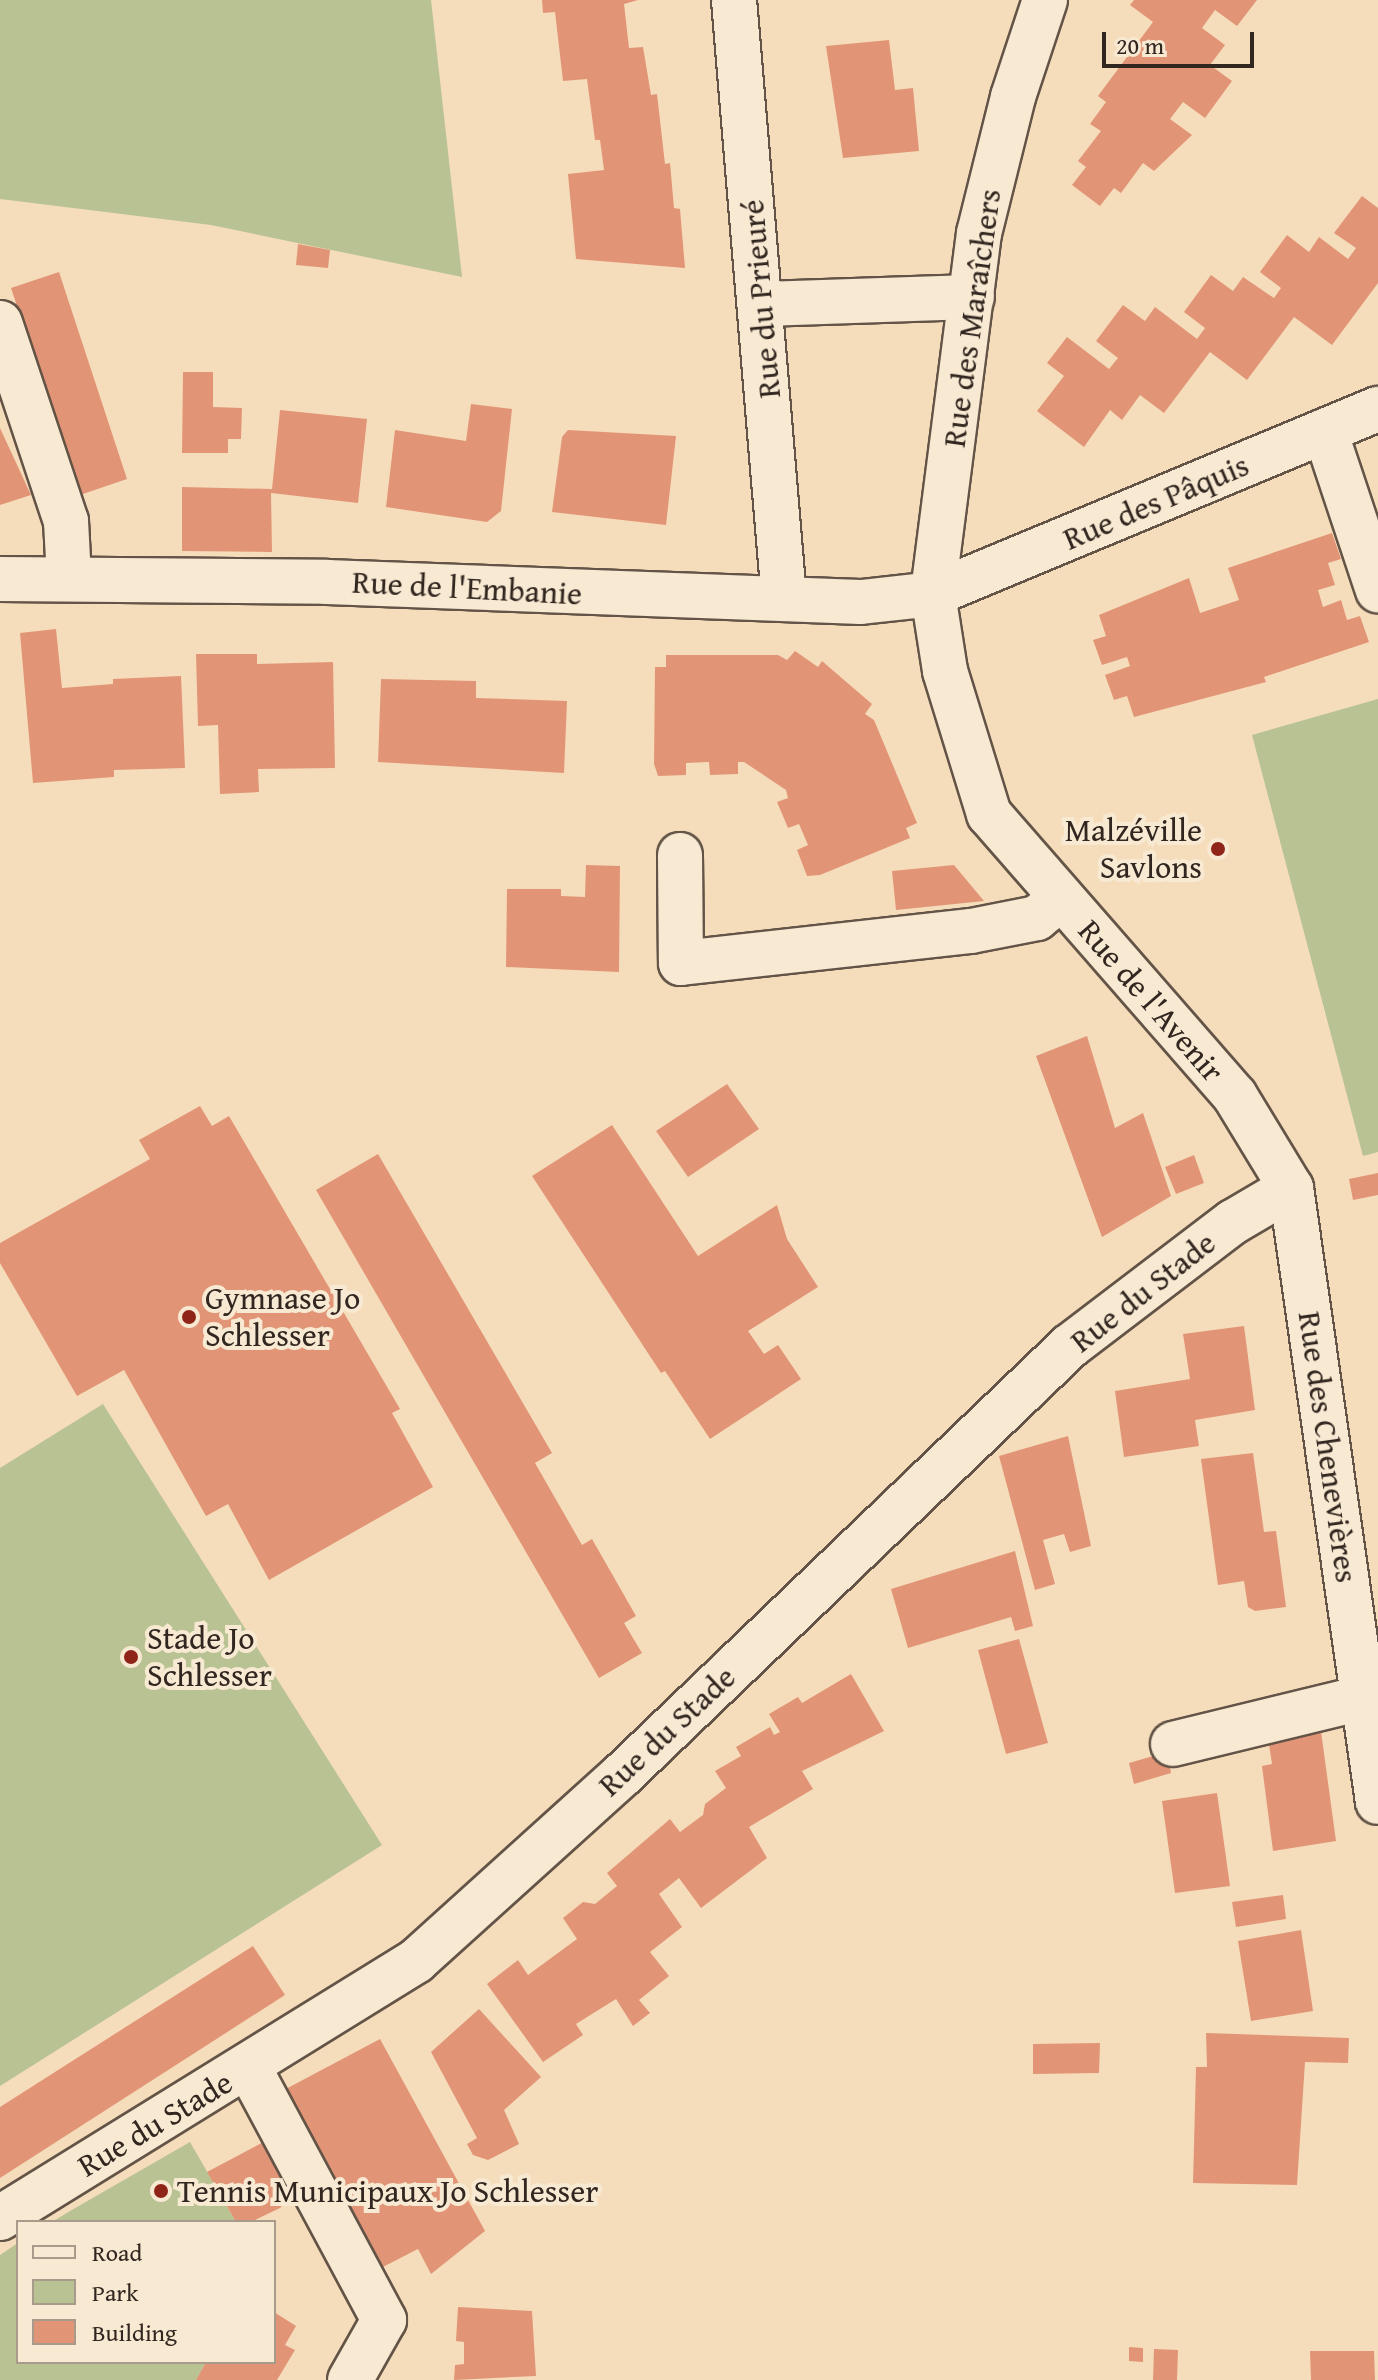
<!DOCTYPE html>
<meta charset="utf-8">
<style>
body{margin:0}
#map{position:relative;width:1378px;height:2380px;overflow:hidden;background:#f5ddbb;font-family:"Gentium Book Plus",serif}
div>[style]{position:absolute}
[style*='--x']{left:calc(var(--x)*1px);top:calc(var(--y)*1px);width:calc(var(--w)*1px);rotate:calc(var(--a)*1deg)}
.green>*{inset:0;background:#b8c292}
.building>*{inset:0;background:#e29576}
.roads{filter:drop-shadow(2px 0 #635447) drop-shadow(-2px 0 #635447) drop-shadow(0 2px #635447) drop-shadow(0 -2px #635447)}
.minor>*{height:44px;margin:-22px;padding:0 22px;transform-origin:22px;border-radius:22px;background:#f8e9d3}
.dots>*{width:22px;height:22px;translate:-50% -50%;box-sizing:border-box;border:4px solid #f8e9d3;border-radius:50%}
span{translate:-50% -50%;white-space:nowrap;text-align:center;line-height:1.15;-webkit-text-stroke:8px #f8e9d3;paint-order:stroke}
.street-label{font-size:32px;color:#322720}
.poi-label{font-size:32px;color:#322720}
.right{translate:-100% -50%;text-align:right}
.left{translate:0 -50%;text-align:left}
.legend{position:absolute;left:16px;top:2220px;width:260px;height:144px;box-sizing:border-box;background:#f8e9d3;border:2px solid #a99b8b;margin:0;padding:10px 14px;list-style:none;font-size:24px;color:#322720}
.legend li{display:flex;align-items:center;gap:16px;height:40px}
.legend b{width:40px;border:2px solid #a99b8b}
.scale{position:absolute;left:1102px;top:32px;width:152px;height:36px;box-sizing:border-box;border:4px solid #322720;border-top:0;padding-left:10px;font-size:24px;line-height:28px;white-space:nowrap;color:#322720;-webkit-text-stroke:6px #f8e9d3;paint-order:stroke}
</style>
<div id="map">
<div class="green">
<i style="clip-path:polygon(0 0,431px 0,462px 277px,211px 225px,0 199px)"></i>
<i style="clip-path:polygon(1378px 699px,1378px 1152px,1363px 1156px,1252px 735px)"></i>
<i style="clip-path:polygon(103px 1404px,382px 1845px,0 2086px,0 1468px)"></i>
<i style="clip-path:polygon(190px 2142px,236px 2222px,52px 2222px,70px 2211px)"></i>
<i style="clip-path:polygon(18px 2243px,18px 2362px,206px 2362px,196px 2380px,0 2380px,0 2255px)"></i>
</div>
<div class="building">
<i style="clip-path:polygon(542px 0,638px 0,624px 4px,629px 48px,643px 47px,651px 95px,657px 94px,665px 164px,670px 163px,674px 208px,680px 209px,685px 268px,576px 259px,568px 174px,604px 170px,600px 140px,595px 140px,587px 79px,563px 81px,555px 12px,543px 13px)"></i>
<i style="clip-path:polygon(1134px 0,1257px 0,1237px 26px,1215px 10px,1202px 28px,1225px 45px,1210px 65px,1232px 81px,1205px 118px,1183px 102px,1170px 119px,1192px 135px,1154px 171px,1143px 163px,1121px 193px,1114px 188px,1100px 206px,1072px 185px,1086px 167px,1078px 161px,1101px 131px,1090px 124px,1106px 102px,1098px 96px,1153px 22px,1130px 5px)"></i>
<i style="clip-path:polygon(889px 40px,895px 90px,913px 88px,919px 151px,843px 158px,826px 46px)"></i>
<i style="clip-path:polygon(1362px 196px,1378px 208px,1378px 283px,1332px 345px,1294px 317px,1247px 380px,1210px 352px,1164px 413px,1140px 395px,1122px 420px,1110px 410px,1084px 447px,1037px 411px,1064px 376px,1047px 363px,1067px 337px,1109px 369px,1118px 358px,1096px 341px,1123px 305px,1145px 321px,1155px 307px,1197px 339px,1205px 328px,1184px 312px,1211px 275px,1233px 291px,1243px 277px,1274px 298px,1281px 288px,1260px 272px,1287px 235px,1309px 252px,1319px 237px,1348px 259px,1356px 248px,1334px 233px)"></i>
<i style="clip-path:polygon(298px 244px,330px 250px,328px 268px,296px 265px)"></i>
<i style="clip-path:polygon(59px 272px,127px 479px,80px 495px,11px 288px)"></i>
<i style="clip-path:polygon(183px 372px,213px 372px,213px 407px,242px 408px,241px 439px,228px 439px,228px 453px,182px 453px)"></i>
<i style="clip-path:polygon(471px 404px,512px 409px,501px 511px,487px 522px,386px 507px,395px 430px,466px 441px)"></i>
<i style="clip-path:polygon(280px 410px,367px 419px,358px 503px,271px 493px,272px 552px,182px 551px,182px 487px,272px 489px)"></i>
<i style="clip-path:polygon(0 428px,31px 495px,0 505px)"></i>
<i style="clip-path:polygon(568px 430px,676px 436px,666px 525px,552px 512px,562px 437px)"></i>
<i style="clip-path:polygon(1332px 533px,1341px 559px,1328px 563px,1335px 585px,1318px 590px,1323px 607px,1341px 600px,1347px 620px,1360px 616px,1369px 642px,1264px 677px,1266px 682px,1134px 717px,1127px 696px,1114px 700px,1105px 675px,1130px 666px,1127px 657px,1102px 665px,1093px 640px,1106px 636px,1099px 615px,1189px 578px,1200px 613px,1239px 600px,1228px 568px)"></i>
<i style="clip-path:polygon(56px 629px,62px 688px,113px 684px,113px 679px,181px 676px,185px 768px,114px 770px,114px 777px,33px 783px,20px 633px)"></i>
<i style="clip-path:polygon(795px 651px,818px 667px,822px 661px,872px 704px,865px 714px,874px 720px,917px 823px,906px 828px,910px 838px,820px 875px,807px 876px,797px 850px,808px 845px,799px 824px,788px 828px,777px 802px,788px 798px,786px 790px,744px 762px,738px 762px,738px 774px,710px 775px,709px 762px,686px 763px,686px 775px,658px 776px,654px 764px,655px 667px,666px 667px,666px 655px,778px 655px,787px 660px)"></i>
<i style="clip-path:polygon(196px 654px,257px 654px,257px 664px,333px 662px,335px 768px,258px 769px,259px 792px,220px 794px,218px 725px,198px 726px)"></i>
<i style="clip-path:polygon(381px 679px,476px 681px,476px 698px,567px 701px,564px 773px,378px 762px)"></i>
<i style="clip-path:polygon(586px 865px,620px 866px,619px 972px,506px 967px,507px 889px,561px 889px,561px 896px,585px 897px)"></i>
<i style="clip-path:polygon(954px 865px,984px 901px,896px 910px,892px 871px)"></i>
<i style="clip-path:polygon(1087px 1036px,1115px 1128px,1143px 1113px,1171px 1196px,1102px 1237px,1036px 1056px)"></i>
<i style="clip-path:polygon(727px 1084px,759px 1129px,688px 1177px,656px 1131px)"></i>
<i style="clip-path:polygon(200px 1106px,212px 1126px,229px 1116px,400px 1409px,392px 1413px,433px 1487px,269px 1580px,228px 1504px,206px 1516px,124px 1370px,77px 1396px,0 1263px,0 1243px,150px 1159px,139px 1140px)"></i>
<i style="clip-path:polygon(612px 1125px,698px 1256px,777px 1205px,787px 1239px,818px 1287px,748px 1331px,764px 1354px,778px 1345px,801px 1379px,710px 1439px,665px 1371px,661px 1373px,532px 1176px)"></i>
<i style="clip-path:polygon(378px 1154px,552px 1453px,535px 1463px,582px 1545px,592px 1539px,636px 1616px,624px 1623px,642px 1653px,599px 1678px,316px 1190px)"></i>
<i style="clip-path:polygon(1194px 1155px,1204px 1183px,1176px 1194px,1165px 1167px)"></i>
<i style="clip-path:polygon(1378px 1173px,1378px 1195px,1353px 1200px,1349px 1179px)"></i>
<i style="clip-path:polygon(1244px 1326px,1255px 1410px,1195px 1420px,1199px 1446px,1124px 1457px,1115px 1391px,1190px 1379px,1183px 1334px)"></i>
<i style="clip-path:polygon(1068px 1436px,1091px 1546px,1070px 1552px,1064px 1534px,1043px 1540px,1055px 1584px,1035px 1590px,999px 1456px)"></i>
<i style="clip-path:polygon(1253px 1453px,1264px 1532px,1276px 1531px,1286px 1607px,1255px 1611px,1248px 1607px,1244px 1581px,1218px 1585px,1201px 1459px)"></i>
<i style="clip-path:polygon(1015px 1551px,1033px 1626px,1015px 1631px,1011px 1617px,908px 1648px,891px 1589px)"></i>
<i style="clip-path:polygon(1019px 1639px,1048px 1743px,1006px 1754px,978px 1650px)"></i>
<i style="clip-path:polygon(851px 1674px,884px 1731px,802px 1771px,813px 1789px,749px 1827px,767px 1858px,701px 1908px,679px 1878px,659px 1894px,682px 1927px,650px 1952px,669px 1976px,639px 2000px,650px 2013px,633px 2026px,616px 1999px,576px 2024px,583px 2035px,543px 2062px,487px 1984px,518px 1960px,528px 1975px,577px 1939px,563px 1918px,583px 1902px,595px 1904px,617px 1886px,607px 1873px,670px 1819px,680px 1832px,703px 1815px,705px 1804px,726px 1788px,715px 1771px,741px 1756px,736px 1747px,770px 1727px,774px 1735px,780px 1732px,769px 1714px,798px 1697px,802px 1703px)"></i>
<i style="clip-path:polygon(1320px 1724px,1336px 1841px,1273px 1851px,1262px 1766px,1272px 1764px,1268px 1738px)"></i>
<i style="clip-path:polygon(1167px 1752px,1171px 1773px,1134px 1784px,1129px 1763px)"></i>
<i style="clip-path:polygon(1217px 1793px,1230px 1886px,1175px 1893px,1162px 1801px)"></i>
<i style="clip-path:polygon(1283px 1895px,1286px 1919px,1236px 1927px,1232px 1902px)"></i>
<i style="clip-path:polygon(1301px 1930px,1313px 2011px,1251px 2021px,1238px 1941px)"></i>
<i style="clip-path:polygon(253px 1946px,285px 1995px,0 2178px,0 2107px)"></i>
<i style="clip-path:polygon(479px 2009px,541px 2077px,504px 2110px,519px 2144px,488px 2160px,473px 2155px,467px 2144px,477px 2138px,431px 2052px)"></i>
<i style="clip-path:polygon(1206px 2033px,1349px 2038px,1348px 2063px,1305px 2062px,1297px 2185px,1193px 2183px,1196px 2067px,1207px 2067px)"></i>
<i style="clip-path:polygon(380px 2039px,485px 2231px,431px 2274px,418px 2249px,375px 2271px,282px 2091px)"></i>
<i style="clip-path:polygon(1100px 2043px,1099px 2073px,1033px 2074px,1033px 2044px)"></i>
<i style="clip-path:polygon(271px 2138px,297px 2189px,280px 2208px,251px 2222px,236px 2222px,207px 2172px)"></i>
<i style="clip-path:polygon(458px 2307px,532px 2311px,536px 2376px,454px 2380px,455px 2365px,464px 2364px,464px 2342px,456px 2341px)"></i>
<i style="clip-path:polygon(274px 2312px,296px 2326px,285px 2345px,295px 2350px,277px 2380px,196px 2380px,206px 2362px,274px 2362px)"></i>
<i style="clip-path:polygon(1129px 2347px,1143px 2348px,1143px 2362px,1129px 2361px)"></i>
<i style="clip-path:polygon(1154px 2349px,1178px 2350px,1177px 2380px,1153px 2380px)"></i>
<i style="clip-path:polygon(1310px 2351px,1374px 2351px,1375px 2380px,1311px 2380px)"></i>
</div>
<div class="roads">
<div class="minor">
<i style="--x:734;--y:0;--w:601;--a:85.23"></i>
<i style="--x:1045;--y:0;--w:102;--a:108.3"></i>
<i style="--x:1013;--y:97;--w:140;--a:104"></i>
<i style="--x:979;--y:233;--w:364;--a:97.3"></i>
<i style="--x:933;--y:594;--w:78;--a:81.1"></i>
<i style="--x:945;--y:671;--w:150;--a:72.9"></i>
<i style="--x:989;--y:814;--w:374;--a:48.9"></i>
<i style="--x:1235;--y:1096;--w:108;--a:58.7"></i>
<i style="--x:1291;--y:1188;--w:620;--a:81.94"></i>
<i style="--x:763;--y:304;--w:209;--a:-1.9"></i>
<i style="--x:0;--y:323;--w:209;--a:71.6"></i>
<i style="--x:66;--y:521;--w:58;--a:87"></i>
<i style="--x:1325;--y:431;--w:168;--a:71.6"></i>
<i style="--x:0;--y:579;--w:327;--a:0.5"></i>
<i style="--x:327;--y:582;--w:534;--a:2.14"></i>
<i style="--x:861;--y:602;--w:72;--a:-6.3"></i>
<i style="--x:933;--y:594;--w:482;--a:-22.6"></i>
<i style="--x:680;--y:855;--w:108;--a:89.5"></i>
<i style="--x:681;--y:963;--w:292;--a:-6.3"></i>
<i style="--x:971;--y:931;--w:67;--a:-11.1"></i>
<i style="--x:1037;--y:918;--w:31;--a:-40"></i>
<i style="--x:1173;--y:1744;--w:211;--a:-13.7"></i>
<i style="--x:249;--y:2068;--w:286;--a:61.8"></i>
<i style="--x:384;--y:2320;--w:69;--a:119.5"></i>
<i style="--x:0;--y:2218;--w:489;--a:-31.7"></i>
<i style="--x:416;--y:1961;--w:278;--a:-42.1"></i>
<i style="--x:622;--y:1775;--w:620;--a:-43.76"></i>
<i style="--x:1070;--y:1346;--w:205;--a:-37.3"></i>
<i style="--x:1233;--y:1222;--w:67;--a:-30.4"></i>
</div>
</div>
<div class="dots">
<i style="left:1218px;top:849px;background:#8f2418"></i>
<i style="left:189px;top:1317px;background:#8f2418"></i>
<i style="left:131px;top:1657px;background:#8f2418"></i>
<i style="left:161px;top:2191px;background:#8f2418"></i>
</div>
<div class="street-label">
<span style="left:761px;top:299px;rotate:-95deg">Rue du Prieuré</span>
<span style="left:972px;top:318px;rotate:-82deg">Rue des Maraîchers</span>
<span style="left:1156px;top:502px;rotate:-23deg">Rue des Pâquis</span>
<span style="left:467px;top:588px;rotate:3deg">Rue de l'Embanie</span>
<span style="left:1151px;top:1001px;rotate:49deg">Rue de l'Avenir</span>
<span style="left:1143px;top:1292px;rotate:-38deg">Rue du Stade</span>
<span style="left:1328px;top:1447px;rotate:82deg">Rue des Chenevières</span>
<span style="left:667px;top:1731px;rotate:-43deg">Rue du Stade</span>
<span style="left:155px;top:2124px;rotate:-31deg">Rue du Stade</span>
</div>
<div class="poi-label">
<span class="right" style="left:1202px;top:849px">Malzéville<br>Savlons</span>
<span class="left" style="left:205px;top:1317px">Gymnase Jo<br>Schlesser</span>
<span class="left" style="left:147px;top:1657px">Stade Jo<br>Schlesser</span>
<span class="left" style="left:177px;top:2191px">Tennis Municipaux Jo Schlesser</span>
</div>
<ul class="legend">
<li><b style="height:10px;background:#f8e9d3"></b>Road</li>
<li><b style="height:22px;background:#b8c292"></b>Park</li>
<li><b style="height:22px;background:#e29576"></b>Building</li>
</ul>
<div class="scale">20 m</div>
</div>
